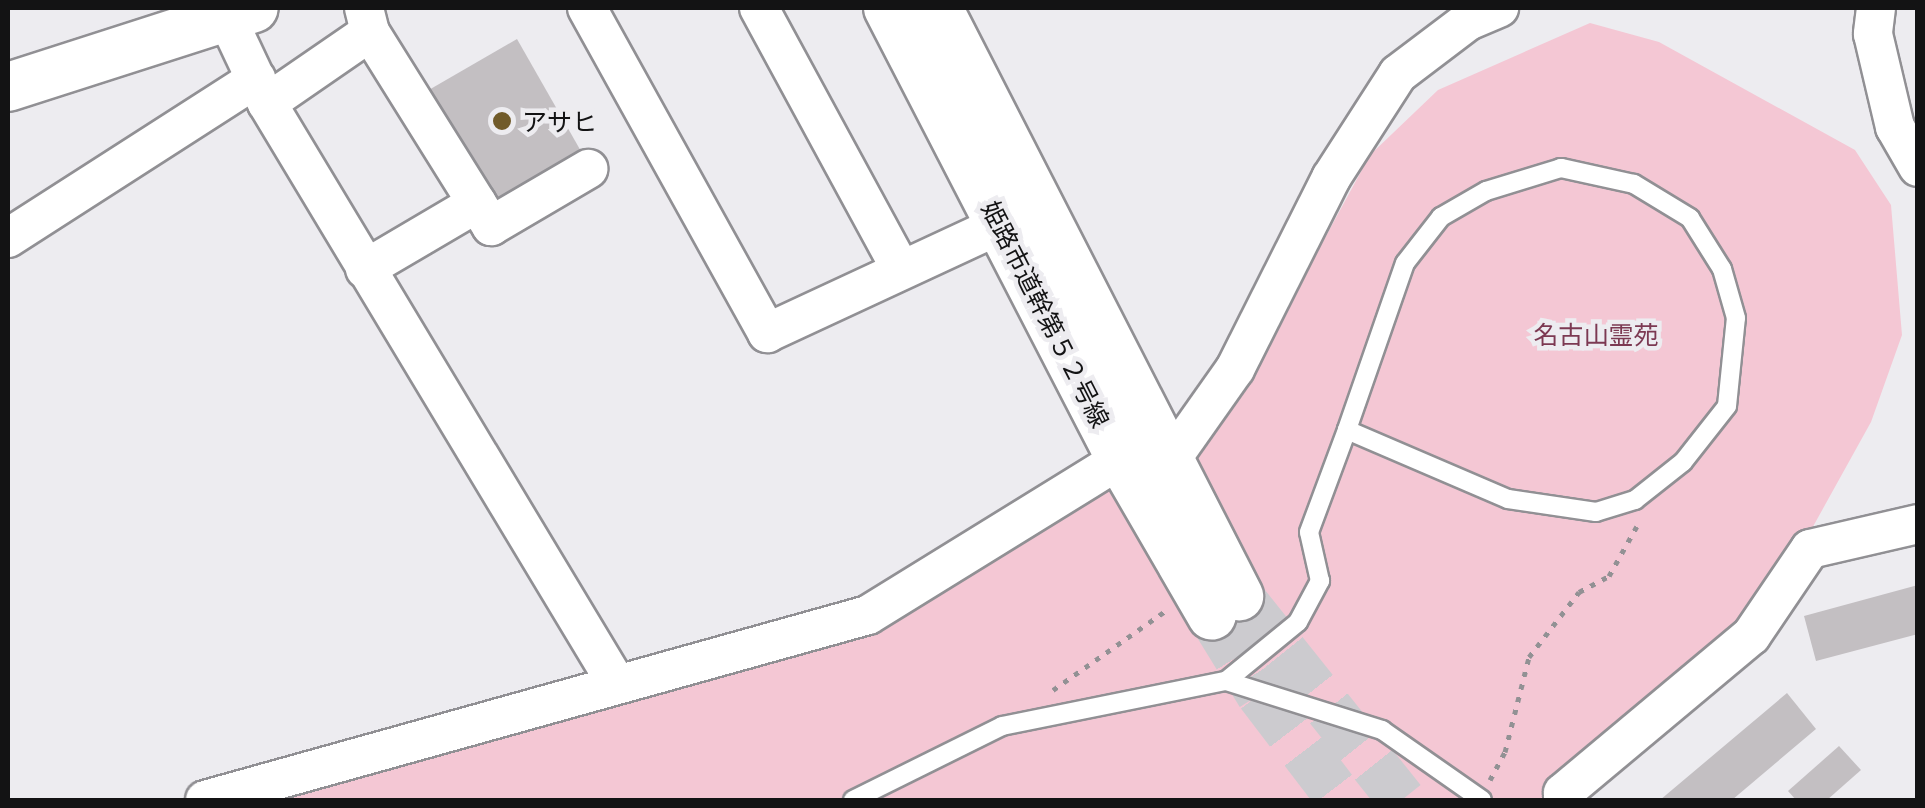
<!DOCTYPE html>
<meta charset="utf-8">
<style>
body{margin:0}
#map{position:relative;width:1925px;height:808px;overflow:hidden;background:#edecf0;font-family:"Noto Sans","Noto Sans JP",sans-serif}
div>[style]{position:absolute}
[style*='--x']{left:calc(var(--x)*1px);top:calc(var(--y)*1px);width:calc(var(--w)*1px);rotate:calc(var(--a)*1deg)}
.green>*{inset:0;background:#f4c7d4}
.building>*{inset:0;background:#c3bfc2}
.tertiary-tunnel>*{height:48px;margin-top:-24px;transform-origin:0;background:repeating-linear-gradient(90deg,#cccbcf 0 48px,transparent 0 72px)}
.path>*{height:5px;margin-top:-2.5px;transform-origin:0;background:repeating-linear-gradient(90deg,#929194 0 5px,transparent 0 13px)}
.roads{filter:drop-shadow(2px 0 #919094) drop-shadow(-2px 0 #919094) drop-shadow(0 2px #919094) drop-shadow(0 -2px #919094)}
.service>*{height:18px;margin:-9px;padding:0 9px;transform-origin:9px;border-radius:9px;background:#fff}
.minor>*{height:38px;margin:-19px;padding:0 19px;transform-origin:19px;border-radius:19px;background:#fff}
.tertiary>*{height:48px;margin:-24px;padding:0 24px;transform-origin:24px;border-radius:24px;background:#fff}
.dots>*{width:28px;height:28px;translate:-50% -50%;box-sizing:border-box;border:5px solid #edecf0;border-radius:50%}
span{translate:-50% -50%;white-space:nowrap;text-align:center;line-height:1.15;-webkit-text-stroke:9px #edecf0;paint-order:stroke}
.poi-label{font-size:25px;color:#131314}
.left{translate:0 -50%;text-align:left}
.street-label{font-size:25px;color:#131314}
.park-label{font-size:25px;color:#7c3952}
.frame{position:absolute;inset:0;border:10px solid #131314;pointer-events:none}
</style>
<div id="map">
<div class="green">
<i style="clip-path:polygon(1590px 23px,1659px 42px,1855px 150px,1891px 205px,1902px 335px,1871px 422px,1810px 532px,1740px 626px,1549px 800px,277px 800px,858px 639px,1250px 376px,1370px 155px,1438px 90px)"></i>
</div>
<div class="building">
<i style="clip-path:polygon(517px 39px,582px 153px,492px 205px,427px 91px)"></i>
<i style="clip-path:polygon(1918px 585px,1918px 634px,1816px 661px,1804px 616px)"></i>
<i style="clip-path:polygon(1787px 693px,1816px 729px,1732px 800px,1660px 800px)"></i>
<i style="clip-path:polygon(1839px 746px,1861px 770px,1827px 800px,1796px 800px,1788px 791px)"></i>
</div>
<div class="tertiary-tunnel">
<i style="--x:1239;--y:596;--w:261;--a:51.4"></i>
<i style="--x:1212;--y:616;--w:92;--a:58.4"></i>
<i style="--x:1260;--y:694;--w:133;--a:52.6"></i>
</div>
<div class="path">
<i style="--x:1053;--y:690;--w:139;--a:-35.1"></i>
<i style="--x:1490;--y:780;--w:32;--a:-62"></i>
<i style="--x:1505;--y:752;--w:98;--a:-75.8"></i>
<i style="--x:1529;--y:657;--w:82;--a:-52.4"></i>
<i style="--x:1579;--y:592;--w:34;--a:-28"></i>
<i style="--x:1609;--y:576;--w:57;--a:-60.8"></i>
</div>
<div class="roads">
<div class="service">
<i style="--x:1226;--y:681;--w:93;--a:-39.3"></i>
<i style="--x:1298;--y:622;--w:47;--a:-61.8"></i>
<i style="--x:1320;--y:581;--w:50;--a:-102.7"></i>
<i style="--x:1309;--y:532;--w:109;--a:-69.6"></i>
<i style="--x:1347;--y:430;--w:175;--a:23.2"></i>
<i style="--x:1508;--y:499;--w:89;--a:8.4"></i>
<i style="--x:1596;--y:512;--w:41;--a:-17.1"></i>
<i style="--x:1635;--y:500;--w:61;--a:-38.4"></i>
<i style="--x:1683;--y:462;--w:71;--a:-51.8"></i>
<i style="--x:1727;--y:406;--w:88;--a:-84.2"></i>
<i style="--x:1736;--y:318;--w:51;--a:-105.9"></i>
<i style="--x:1722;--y:269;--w:60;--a:-122.1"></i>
<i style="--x:1690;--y:218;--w:66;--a:-148.7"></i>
<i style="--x:1634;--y:184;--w:75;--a:-167.6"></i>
<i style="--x:1561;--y:168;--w:78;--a:163"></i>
<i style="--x:1486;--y:191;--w:52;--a:150"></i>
<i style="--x:1441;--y:217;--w:58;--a:128"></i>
<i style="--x:1405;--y:263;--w:177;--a:109.2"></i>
<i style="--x:853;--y:800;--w:166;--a:-26.4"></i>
<i style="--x:1002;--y:726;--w:228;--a:-11.4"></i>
<i style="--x:1226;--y:681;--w:164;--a:17.4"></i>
<i style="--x:1382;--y:730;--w:122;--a:35"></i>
</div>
<div class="minor">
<i style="--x:364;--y:8;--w:25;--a:76"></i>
<i style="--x:370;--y:32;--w:229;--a:58"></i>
<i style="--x:491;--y:226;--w:113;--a:-30.4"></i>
<i style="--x:587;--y:8;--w:372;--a:61"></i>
<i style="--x:767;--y:333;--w:257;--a:-24.9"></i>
<i style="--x:759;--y:8;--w:297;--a:61.5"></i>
<i style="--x:1876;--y:8;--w:26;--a:97"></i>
<i style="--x:1873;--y:34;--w:96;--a:76.7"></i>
<i style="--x:1895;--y:127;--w:46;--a:60.1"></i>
<i style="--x:226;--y:16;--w:96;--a:64.8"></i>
<i style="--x:267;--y:103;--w:677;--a:58.96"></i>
<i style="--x:267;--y:103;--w:125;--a:-34.6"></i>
<i style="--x:8;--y:238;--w:295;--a:-32.7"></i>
<i style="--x:365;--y:269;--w:130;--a:-30.5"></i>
<i style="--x:1170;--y:461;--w:113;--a:-54.8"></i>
<i style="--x:1235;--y:369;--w:214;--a:-63.3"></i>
<i style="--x:1331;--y:178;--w:124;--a:-57.2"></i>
<i style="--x:1398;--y:74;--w:88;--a:-37.1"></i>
<i style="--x:1468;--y:21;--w:34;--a:-23"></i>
<i style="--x:205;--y:800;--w:688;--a:-15.59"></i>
<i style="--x:868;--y:615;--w:297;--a:-31.7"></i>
<i style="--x:1563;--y:800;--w:7;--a:-90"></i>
<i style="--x:1563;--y:793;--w:245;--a:-39.9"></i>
<i style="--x:1751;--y:636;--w:105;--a:-55.9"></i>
<i style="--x:1810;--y:549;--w:111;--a:-13"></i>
</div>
<div class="tertiary">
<i style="--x:888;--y:8;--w:508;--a:62.68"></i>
<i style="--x:1121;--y:459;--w:181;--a:59.9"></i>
<i style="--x:938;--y:8;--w:661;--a:62.89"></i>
<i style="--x:8;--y:87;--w:258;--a:-17.8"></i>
</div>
</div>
<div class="dots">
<i style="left:502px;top:121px;background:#715b2a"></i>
</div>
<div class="poi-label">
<span class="left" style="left:522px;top:121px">アサヒ</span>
</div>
<div class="street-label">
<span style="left:1046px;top:314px;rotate:63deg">姫路市道幹第５２号線</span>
</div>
<div class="park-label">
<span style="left:1596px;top:334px">名古山霊苑</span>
</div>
<div class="frame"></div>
</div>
